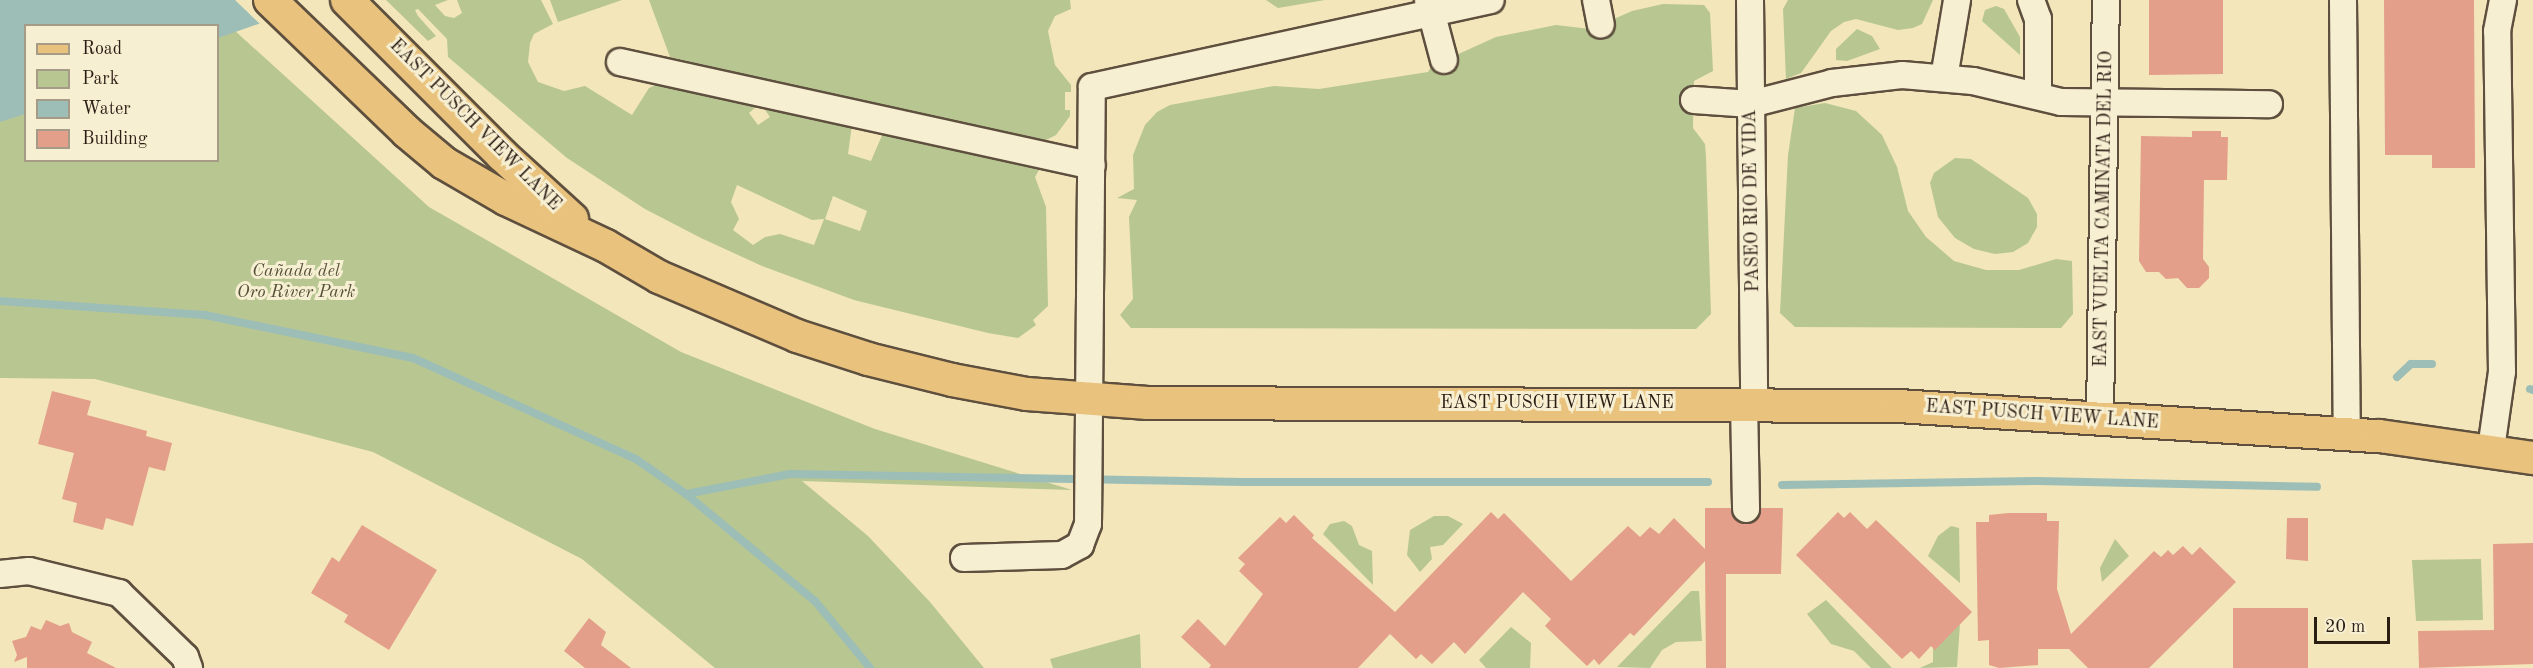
<!DOCTYPE html>
<meta charset="utf-8">
<style>
body{margin:0}
#map{position:relative;width:2533px;height:668px;overflow:hidden;background:#f2e6ba;font-family:"Old Standard TT",serif}
div>[style]{position:absolute}
[style*='--x']{left:calc(var(--x)*1px);top:calc(var(--y)*1px);width:calc(var(--w)*1px);rotate:calc(var(--a)*1deg)}
.green>*{inset:0;background:#b8c692}
.water>*{inset:0;background:#9dbeb6}
.pier>*{inset:0;background:#f2e6ba}
.stream>*{height:8px;margin:-4px;padding:0 4px;transform-origin:4px;border-radius:4px;background:#9dbeb6}
.building>*{inset:0;background:#e39f8a}
.roads{filter:drop-shadow(2px 0 #5e4f3e) drop-shadow(-2px 0 #5e4f3e) drop-shadow(0 2px #5e4f3e) drop-shadow(0 -2px #5e4f3e)}
.minor>*{height:26px;margin:-13px;padding:0 13px;transform-origin:13px;border-radius:13px;background:#f7efd2}
.major>*{height:32px;margin:-16px;padding:0 16px;transform-origin:16px;border-radius:16px;background:#e9c37d}
span{translate:-50% -50%;white-space:nowrap;text-align:center;line-height:1.15;-webkit-text-stroke:6px #f7efd2;paint-order:stroke}
.street-label{font-size:18px;color:#2c1d14}
.park-label{font-size:18px;color:#56503a;font-style:italic}
.legend{position:absolute;left:24px;top:24px;width:195px;height:138px;box-sizing:border-box;background:#f7efd2;border:2px solid #a69b86;margin:0;padding:8px 10px;list-style:none;font-size:18px;color:#2c1d14}
.legend li{display:flex;align-items:center;gap:12px;height:30px}
.legend b{width:30px;border:2px solid #a69b86}
.scale{position:absolute;left:2314px;top:617px;width:76px;height:27px;box-sizing:border-box;border:3px solid #2c1d14;border-top:0;padding-left:8px;font-size:18px;line-height:21px;white-space:nowrap;color:#2c1d14;-webkit-text-stroke:4px #f7efd2;paint-order:stroke}
</style>
<div id="map">
<div class="green">
<i style="clip-path:polygon(evenodd,0 0,201px 0,429px 207px,681px 352px,875px 429px,1072px 490px,802px 481px,868px 536px,930px 602px,984px 668px,715px 668px,582px 559px,373px 452px,95px 379px,0 378px,0 0,26px 26px,218px 26px,218px 160px,26px 160px,26px 26px)"></i>
<i style="clip-path:polygon(evenodd,386px 0,448px 0,435px 5px,445px 16px,454px 18px,462px 13px,457px 0,541px 0,553px 24px,534px 34px,530px 43px,528px 62px,538px 82px,564px 91px,585px 86px,632px 115px,649px 88px,660px 83px,757px 106px,749px 113px,758px 125px,770px 117px,763px 107px,852px 125px,848px 154px,871px 161px,883px 133px,1039px 170px,1035px 177px,1046px 207px,1048px 306px,1033px 320px,1036px 325px,1018px 338px,988px 333px,854px 300px,762px 266px,701px 238px,645px 209px,567px 158px,448px 57px,447px 39px,418px 9px,415px 10px,418px 16px,436px 36px,428px 41px,386px 0,737px 185px,812px 220px,824px 219px,814px 245px,780px 234px,765px 237px,753px 245px,733px 230px,739px 219px,731px 202px,737px 185px,386px 0,833px 196px,867px 211px,860px 231px,825px 219px,833px 196px)"></i>
<i style="clip-path:polygon(550px 0,622px 0,558px 22px)"></i>
<i style="clip-path:polygon(649px 0,1070px 0,1071px 9px,1055px 16px,1048px 31px,1055px 65px,1071px 85px,1071px 92px,1065px 92px,1065px 110px,1070px 110px,1070px 116px,1056px 135px,1040px 143px,670px 57px)"></i>
<i style="clip-path:polygon(1266px 0,1325px 0,1278px 8px)"></i>
<i style="clip-path:polygon(1788px 0,1933px 0,1922px 24px,1913px 28px,1898px 30px,1856px 19px,1844px 22px,1831px 31px,1801px 73px,1786px 79px,1783px 9px)"></i>
<i style="clip-path:polygon(1663px 4px,1704px 5px,1710px 13px,1713px 71px,1694px 81px,1693px 128px,1705px 144px,1706px 157px,1711px 314px,1696px 329px,1131px 328px,1120px 315px,1133px 299px,1129px 217px,1137px 200px,1117px 198px,1134px 189px,1133px 155px,1145px 125px,1157px 112px,1170px 105px,1274px 86px,1319px 89px,1428px 72px,1432px 66px,1496px 37px,1556px 25px,1590px 29px,1614px 22px,1614px 19px,1632px 11px)"></i>
<i style="clip-path:polygon(1996px 6px,2004px 9px,2020px 37px,2020px 55px,1982px 21px,1985px 10px)"></i>
<i style="clip-path:polygon(1857px 29px,1872px 36px,1880px 49px,1847px 61px,1836px 60px,1836px 49px)"></i>
<i style="clip-path:polygon(1825px 103px,1856px 111px,1882px 135px,1897px 167px,1908px 211px,1926px 237px,1954px 261px,1986px 270px,2019px 270px,2056px 259px,2072px 261px,2073px 314px,2061px 328px,1795px 327px,1780px 313px,1788px 155px,1795px 108px)"></i>
<i style="clip-path:polygon(1955px 158px,1971px 159px,2028px 198px,2037px 214px,2037px 227px,2028px 243px,2013px 252px,1995px 254px,1974px 249px,1955px 238px,1938px 217px,1930px 183px,1934px 173px)"></i>
<i style="clip-path:polygon(1434px 516px,1448px 516px,1463px 524px,1443px 545px,1430px 547px,1432px 559px,1420px 572px,1407px 555px,1410px 530px)"></i>
<i style="clip-path:polygon(1344px 521px,1352px 526px,1359px 545px,1372px 551px,1373px 585px,1323px 534px,1330px 524px)"></i>
<i style="clip-path:polygon(1951px 526px,1959px 528px,1960px 583px,1928px 556px,1938px 536px)"></i>
<i style="clip-path:polygon(2115px 539px,2129px 556px,2102px 582px,2100px 568px)"></i>
<i style="clip-path:polygon(2481px 559px,2483px 620px,2416px 621px,2412px 560px)"></i>
<i style="clip-path:polygon(1691px 591px,1699px 591px,1702px 641px,1676px 642px,1662px 650px,1650px 668px,1617px 667px)"></i>
<i style="clip-path:polygon(1826px 600px,1892px 668px,1871px 668px,1854px 651px,1831px 644px,1807px 614px)"></i>
<i style="clip-path:polygon(1960px 624px,1957px 667px,1920px 668px,1933px 662px,1933px 648px)"></i>
<i style="clip-path:polygon(1511px 627px,1531px 643px,1530px 668px,1486px 668px,1479px 660px)"></i>
<i style="clip-path:polygon(1140px 634px,1141px 668px,1053px 668px,1050px 659px)"></i>
</div>
<div class="water">
<i style="clip-path:polygon(0 0,327px 0,218px 38px,218px 26px,26px 26px,25px 114px,0 122px)"></i>
</div>
<div class="pier">
<i style="clip-path:polygon(235px 0,330px 0,261px 25px)"></i>
</div>
<div class="stream">
<i style="--x:0;--y:301;--w:205;--a:3.9"></i>
<i style="--x:205;--y:315;--w:212;--a:11.7"></i>
<i style="--x:413;--y:358;--w:245;--a:24.4"></i>
<i style="--x:636;--y:459;--w:61;--a:35"></i>
<i style="--x:686;--y:494;--w:168;--a:39.7"></i>
<i style="--x:815;--y:601;--w:87;--a:50.6"></i>
<i style="--x:2397;--y:377;--w:19;--a:-43"></i>
<i style="--x:2411;--y:364;--w:21;--a:0"></i>
<i style="--x:2530;--y:389;--w:3;--a:18"></i>
<i style="--x:1782;--y:485;--w:256;--a:-0.9"></i>
<i style="--x:2038;--y:481;--w:279;--a:1.2"></i>
<i style="--x:686;--y:494;--w:106;--a:-10.9"></i>
<i style="--x:790;--y:474;--w:453;--a:1"></i>
<i style="--x:1243;--y:482;--w:465;--a:0"></i>
</div>
<div class="building">
<i style="clip-path:polygon(2149px 0,2223px 0,2223px 74px,2149px 75px)"></i>
<i style="clip-path:polygon(2384px 0,2474px 0,2475px 168px,2432px 168px,2432px 155px,2385px 155px)"></i>
<i style="clip-path:polygon(2192px 131px,2221px 131px,2221px 137px,2228px 137px,2227px 180px,2204px 180px,2203px 259px,2209px 267px,2209px 278px,2199px 288px,2187px 288px,2178px 278px,2166px 279px,2159px 272px,2146px 272px,2139px 261px,2141px 136px,2192px 137px)"></i>
<i style="clip-path:polygon(52px 391px,91px 401px,87px 415px,147px 431px,146px 436px,172px 443px,165px 471px,149px 467px,133px 526px,106px 518px,103px 530px,73px 522px,77px 503px,62px 499px,74px 453px,38px 444px)"></i>
<i style="clip-path:polygon(1705px 508px,1731px 508px,1734px 517px,1746px 524px,1759px 517px,1761px 508px,1783px 508px,1781px 574px,1726px 574px,1726px 668px,1706px 668px,1705px 561px,1634px 636px,1630px 633px,1599px 665px,1594px 659px,1587px 666px,1545px 626px,1551px 619px,1523px 592px,1465px 654px,1454px 642px,1432px 664px,1421px 654px,1416px 659px,1390px 634px,1358px 668px,1209px 668px,1211px 665px,1181px 637px,1198px 619px,1225px 646px,1263px 594px,1239px 571px,1245px 564px,1238px 558px,1280px 517px,1286px 523px,1294px 515px,1314px 535px,1312px 538px,1395px 612px,1491px 512px,1498px 519px,1504px 513px,1571px 581px,1628px 526px,1640px 537px,1650px 527px,1659px 534px,1674px 518px,1705px 549px)"></i>
<i style="clip-path:polygon(1838px 512px,1844px 518px,1850px 512px,1867px 529px,1876px 520px,1972px 612px,1935px 650px,1931px 646px,1919px 659px,1911px 651px,1902px 659px,1796px 555px)"></i>
<i style="clip-path:polygon(2009px 513px,2047px 513px,2047px 521px,2059px 521px,2057px 589px,2071px 634px,2154px 551px,2161px 557px,2168px 550px,2173px 555px,2183px 546px,2192px 555px,2200px 547px,2236px 582px,2149px 668px,2088px 668px,2069px 649px,2038px 649px,2038px 665px,1999px 668px,1989px 665px,1989px 640px,1978px 641px,1976px 522px,1989px 522px,1989px 515px)"></i>
<i style="clip-path:polygon(2287px 518px,2308px 518px,2308px 561px,2286px 559px)"></i>
<i style="clip-path:polygon(362px 525px,437px 570px,389px 650px,344px 622px,348px 615px,311px 593px,332px 557px,339px 562px)"></i>
<i style="clip-path:polygon(2533px 543px,2533px 664px,2419px 668px,2418px 631px,2494px 630px,2493px 544px)"></i>
<i style="clip-path:polygon(2233px 608px,2308px 608px,2308px 668px,2233px 668px)"></i>
<i style="clip-path:polygon(589px 618px,606px 632px,601px 645px,631px 668px,585px 668px,564px 651px)"></i>
<i style="clip-path:polygon(46px 620px,60px 626px,69px 623px,72px 632px,92px 642px,87px 653px,116px 668px,27px 668px,27px 657px,14px 662px,17px 655px,12px 641px,26px 637px,31px 626px,41px 630px)"></i>
</div>
<div class="roads">
<div class="minor">
<i style="--x:1428;--y:0;--w:62;--a:75.1"></i>
<i style="--x:1596;--y:0;--w:25;--a:79"></i>
<i style="--x:1750;--y:0;--w:402;--a:89.4"></i>
<i style="--x:2031;--y:0;--w:20;--a:70"></i>
<i style="--x:2038;--y:19;--w:77;--a:90"></i>
<i style="--x:2343;--y:0;--w:434;--a:89.5"></i>
<i style="--x:620;--y:62;--w:483;--a:12.4"></i>
<i style="--x:1944;--y:78;--w:79;--a:-80.5"></i>
<i style="--x:1694;--y:100;--w:57;--a:4"></i>
<i style="--x:1751;--y:104;--w:84;--a:-14.5"></i>
<i style="--x:1832;--y:83;--w:70;--a:-6.5"></i>
<i style="--x:1902;--y:75;--w:71;--a:4.8"></i>
<i style="--x:1973;--y:81;--w:90;--a:13.4"></i>
<i style="--x:2061;--y:102;--w:208;--a:0.6"></i>
<i style="--x:1744;--y:402;--w:107;--a:88.9"></i>
<i style="--x:2100;--y:419;--w:419;--a:-89.2"></i>
<i style="--x:2491;--y:449;--w:78;--a:-81.9"></i>
<i style="--x:2502;--y:372;--w:341;--a:-90.8"></i>
<i style="--x:2497;--y:31;--w:32;--a:-79"></i>
<i style="--x:964;--y:558;--w:98;--a:-1.8"></i>
<i style="--x:1062;--y:555;--w:21;--a:-29"></i>
<i style="--x:1080;--y:545;--w:22;--a:-69"></i>
<i style="--x:1088;--y:524;--w:437;--a:-89.5"></i>
<i style="--x:1092;--y:87;--w:408;--a:-12.3"></i>
<i style="--x:0;--y:574;--w:29;--a:-6"></i>
<i style="--x:29;--y:571;--w:93;--a:13.7"></i>
<i style="--x:119;--y:593;--w:92;--a:44.1"></i>
<i style="--x:185;--y:657;--w:12;--a:70"></i>
</div>
<div class="major">
<i style="--x:270;--y:0;--w:190;--a:43.9"></i>
<i style="--x:407;--y:132;--w:48;--a:40"></i>
<i style="--x:444;--y:163;--w:72;--a:30.1"></i>
<i style="--x:506;--y:199;--w:110;--a:25.2"></i>
<i style="--x:606;--y:246;--w:61;--a:30.3"></i>
<i style="--x:659;--y:277;--w:150;--a:23.1"></i>
<i style="--x:797;--y:336;--w:75;--a:17.9"></i>
<i style="--x:868;--y:359;--w:87;--a:14"></i>
<i style="--x:952;--y:380;--w:76;--a:10.6"></i>
<i style="--x:1027;--y:394;--w:121;--a:4.3"></i>
<i style="--x:1148;--y:403;--w:750;--a:0.23"></i>
<i style="--x:1898;--y:406;--w:483;--a:3.6"></i>
<i style="--x:2380;--y:436;--w:155;--a:8.2"></i>
<i style="--x:347;--y:0;--w:219;--a:45"></i>
<i style="--x:502;--y:155;--w:95;--a:42.4"></i>
</div>
</div>
<div class="street-label">
<span style="left:475px;top:125px;rotate:45deg">EAST PUSCH VIEW LANE</span>
<span style="left:1752px;top:201px;rotate:-91deg">PASEO RIO DE VIDA</span>
<span style="left:2104px;top:209px;rotate:-89deg">EAST VUELTA CAMINATA DEL RIO</span>
<span style="left:1557px;top:403px">EAST PUSCH VIEW LANE</span>
<span style="left:2042px;top:415px;rotate:4deg">EAST PUSCH VIEW LANE</span>
</div>
<div class="park-label">
<span style="left:296px;top:282px">Cañada del<br>Oro River Park</span>
</div>
<ul class="legend">
<li><b style="height:8px;background:#e9c37d"></b>Road</li>
<li><b style="height:16px;background:#b8c692"></b>Park</li>
<li><b style="height:16px;background:#9dbeb6"></b>Water</li>
<li><b style="height:16px;background:#e39f8a"></b>Building</li>
</ul>
<div class="scale">20 m</div>
</div>
